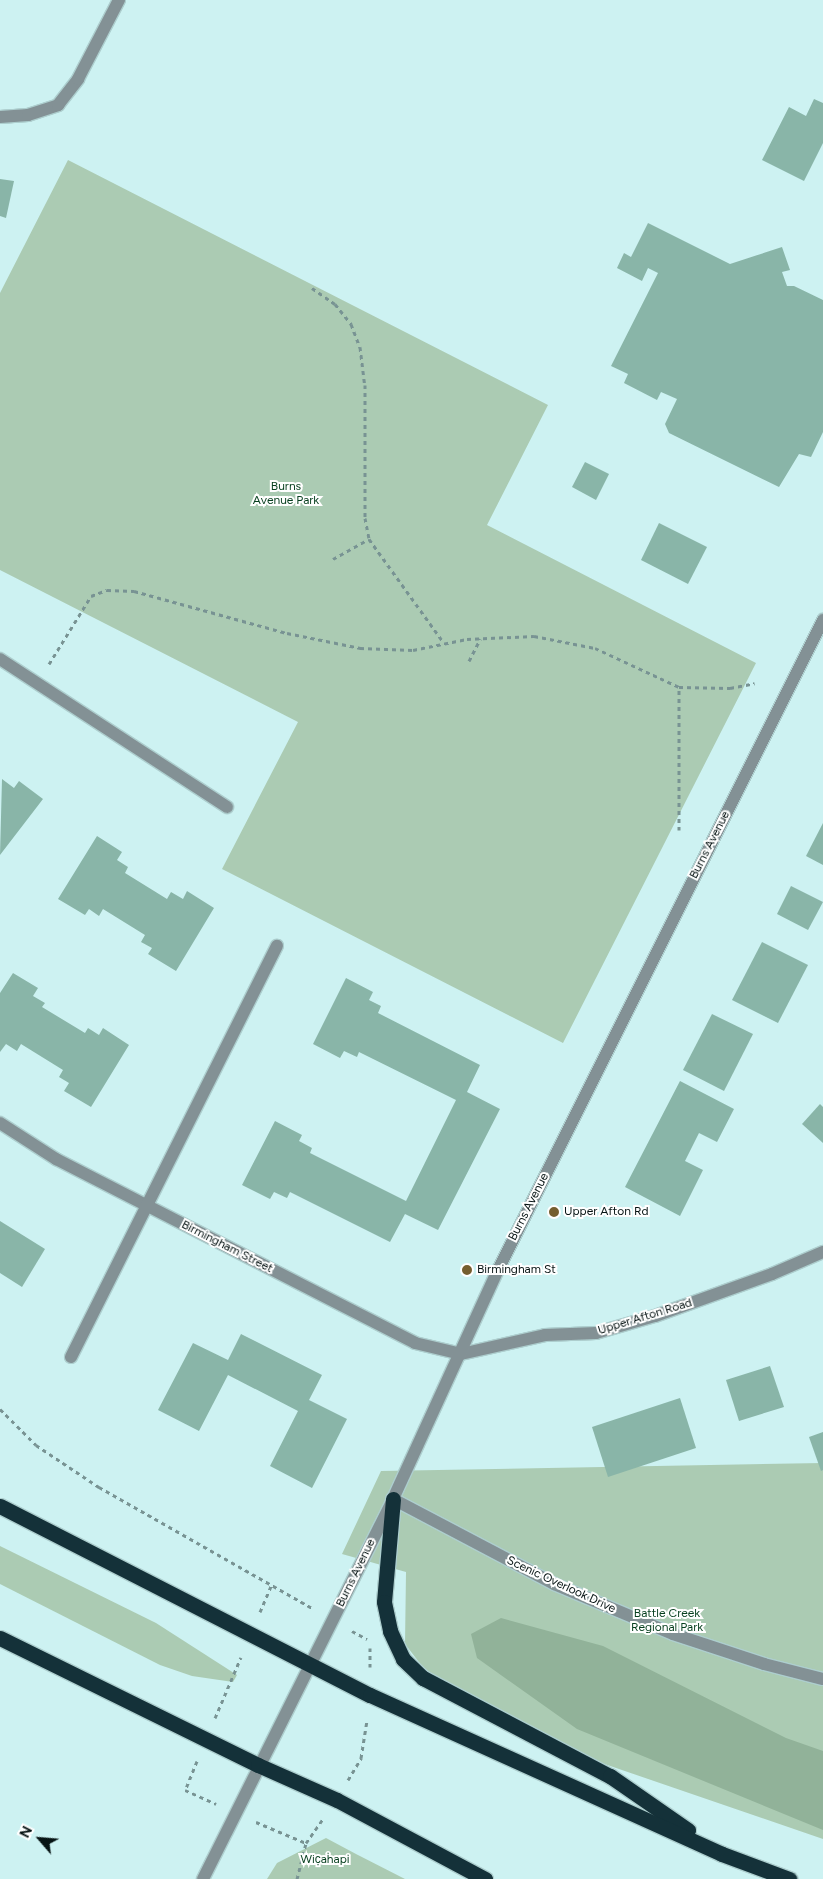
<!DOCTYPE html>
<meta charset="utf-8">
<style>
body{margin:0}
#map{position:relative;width:823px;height:1879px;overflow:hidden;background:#cdf2f2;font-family:Figtree,sans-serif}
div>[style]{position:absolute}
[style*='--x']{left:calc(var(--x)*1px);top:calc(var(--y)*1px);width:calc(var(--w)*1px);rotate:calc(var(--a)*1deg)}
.green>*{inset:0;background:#abcbb3}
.forest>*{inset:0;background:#91b299}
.building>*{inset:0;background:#89b5a8}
.path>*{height:3px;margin-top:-1.5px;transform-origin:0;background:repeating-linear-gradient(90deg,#789393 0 4px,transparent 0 8px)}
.roads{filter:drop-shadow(1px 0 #adcece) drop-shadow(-1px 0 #adcece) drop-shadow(0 1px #adcece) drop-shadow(0 -1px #adcece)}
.minor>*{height:12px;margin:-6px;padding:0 6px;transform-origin:6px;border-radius:6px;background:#839195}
.highway>*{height:15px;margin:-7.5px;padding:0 7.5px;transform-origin:7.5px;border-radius:7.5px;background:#143139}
.dots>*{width:14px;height:14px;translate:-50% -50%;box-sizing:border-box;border:2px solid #fff;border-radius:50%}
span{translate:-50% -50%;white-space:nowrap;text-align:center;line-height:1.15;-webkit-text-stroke:4px #fff;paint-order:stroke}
.park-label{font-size:12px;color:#063f1e}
.street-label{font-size:12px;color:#071414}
.poi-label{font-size:12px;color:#071414}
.left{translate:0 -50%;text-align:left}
.north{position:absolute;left:15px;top:1814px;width:50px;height:50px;-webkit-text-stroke:4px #fff;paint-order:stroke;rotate:297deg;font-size:14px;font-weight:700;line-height:20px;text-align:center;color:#071414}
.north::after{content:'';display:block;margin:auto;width:18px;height:22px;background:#071414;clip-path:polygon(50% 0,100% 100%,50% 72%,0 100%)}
</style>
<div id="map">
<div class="green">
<i style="clip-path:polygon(68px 160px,548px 405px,487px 525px,756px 663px,563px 1043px,222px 869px,298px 722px,0 570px,0 293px)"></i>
<i style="clip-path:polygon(823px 1463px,823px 1839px,552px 1746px,425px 1670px,405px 1644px,406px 1572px,342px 1554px,381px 1471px)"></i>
<i style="clip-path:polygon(0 1546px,156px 1623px,237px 1675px,233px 1682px,192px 1676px,160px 1665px,0 1584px)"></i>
<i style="clip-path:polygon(326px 1838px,356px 1854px,405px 1879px,267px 1879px,277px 1863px)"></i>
</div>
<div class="forest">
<i style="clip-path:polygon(501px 1618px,603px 1646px,786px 1738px,823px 1751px,823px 1830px,577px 1729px,477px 1658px,471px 1634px)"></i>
</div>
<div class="building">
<i style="clip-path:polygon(814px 99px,823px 103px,823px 143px,804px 181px,762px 160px,789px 107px,806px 116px)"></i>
<i style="clip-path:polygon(0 179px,14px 181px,6px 218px,0 216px)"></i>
<i style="clip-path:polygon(648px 223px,730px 264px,782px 247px,790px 270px,782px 272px,787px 286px,794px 286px,823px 300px,823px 432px,811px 457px,799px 454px,779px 487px,669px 433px,665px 424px,677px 399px,661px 392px,657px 400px,624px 383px,628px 374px,611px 366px,658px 273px,648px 268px,642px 281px,617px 268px,624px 253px,631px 257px)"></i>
<i style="clip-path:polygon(585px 462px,609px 474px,596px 500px,572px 487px)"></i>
<i style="clip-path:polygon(659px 523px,707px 547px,688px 584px,641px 560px)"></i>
<i style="clip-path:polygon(2px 779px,14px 788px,19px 781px,43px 799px,0 855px)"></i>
<i style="clip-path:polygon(823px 823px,823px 865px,806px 856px)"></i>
<i style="clip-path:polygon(97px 836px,122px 852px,117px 860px,128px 867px,125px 873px,167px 899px,171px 892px,183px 899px,187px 891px,214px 908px,176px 971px,148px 954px,152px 948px,141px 942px,145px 935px,103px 909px,99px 916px,89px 909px,85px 915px,58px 899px)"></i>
<i style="clip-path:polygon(791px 886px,823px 902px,808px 930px,777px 914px)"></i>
<i style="clip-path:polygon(762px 942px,808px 965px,778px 1023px,732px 1000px)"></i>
<i style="clip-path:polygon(13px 973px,38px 988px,33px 996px,45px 1003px,42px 1007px,85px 1033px,88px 1028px,99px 1035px,103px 1028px,129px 1045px,91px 1107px,64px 1091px,69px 1083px,59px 1077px,63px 1070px,21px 1044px,17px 1051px,6px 1044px,0 1052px,0 993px)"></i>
<i style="clip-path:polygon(346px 978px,373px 992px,369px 1000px,381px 1006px,378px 1013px,480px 1065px,467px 1092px,500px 1109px,438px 1230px,405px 1214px,390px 1242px,290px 1192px,287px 1198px,274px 1192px,270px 1199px,242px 1185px,275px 1121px,302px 1135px,299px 1141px,312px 1148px,310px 1153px,406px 1201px,456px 1100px,359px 1052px,357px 1057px,344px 1051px,340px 1058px,313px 1044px)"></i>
<i style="clip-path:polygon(712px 1014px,753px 1034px,724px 1091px,683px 1070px)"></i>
<i style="clip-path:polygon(680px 1081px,734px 1109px,717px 1142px,699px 1133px,685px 1161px,703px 1170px,680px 1216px,625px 1187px)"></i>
<i style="clip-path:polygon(820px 1104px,823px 1107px,823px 1143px,802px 1124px)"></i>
<i style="clip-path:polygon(0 1221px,45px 1249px,22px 1287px,0 1273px)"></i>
<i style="clip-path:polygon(241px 1334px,322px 1375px,309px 1400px,347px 1419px,312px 1488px,270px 1466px,298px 1411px,228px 1375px,199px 1431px,158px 1410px,193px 1343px,228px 1360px)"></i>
<i style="clip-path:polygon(770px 1366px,784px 1407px,739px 1421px,726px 1380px)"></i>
<i style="clip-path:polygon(680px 1398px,696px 1448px,608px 1477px,592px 1427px)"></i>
<i style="clip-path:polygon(823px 1432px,823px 1470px,821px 1471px,809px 1437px)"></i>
</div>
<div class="path">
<i style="--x:312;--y:288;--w:28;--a:35"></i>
<i style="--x:335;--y:304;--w:26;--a:51"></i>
<i style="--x:351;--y:324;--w:25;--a:69"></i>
<i style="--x:360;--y:347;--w:38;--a:83"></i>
<i style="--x:365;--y:385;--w:133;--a:90"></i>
<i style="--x:365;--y:518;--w:21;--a:79"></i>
<i style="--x:369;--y:539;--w:128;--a:54.2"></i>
<i style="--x:333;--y:559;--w:41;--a:-29.1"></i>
<i style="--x:469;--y:661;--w:25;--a:-63"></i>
<i style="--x:49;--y:664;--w:80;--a:-58.3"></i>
<i style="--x:91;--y:596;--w:17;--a:-21"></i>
<i style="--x:107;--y:590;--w:27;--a:2"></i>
<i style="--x:134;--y:591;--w:159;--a:15.4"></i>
<i style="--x:287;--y:633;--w:75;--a:11.6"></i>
<i style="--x:360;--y:648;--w:53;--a:2.2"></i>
<i style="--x:413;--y:650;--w:55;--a:-11.5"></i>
<i style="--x:467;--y:639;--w:67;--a:-2.6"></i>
<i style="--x:534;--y:636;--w:62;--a:11.1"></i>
<i style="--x:595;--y:648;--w:93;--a:24.9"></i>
<i style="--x:679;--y:687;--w:51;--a:1.1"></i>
<i style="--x:730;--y:688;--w:25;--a:-11"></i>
<i style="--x:679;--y:830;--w:143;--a:-90"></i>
<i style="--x:0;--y:1409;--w:51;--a:45"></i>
<i style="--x:36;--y:1445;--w:76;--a:33.7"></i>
<i style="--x:99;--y:1487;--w:245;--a:29.6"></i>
<i style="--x:260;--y:1612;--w:30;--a:-67"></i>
<i style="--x:352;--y:1631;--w:17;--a:28"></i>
<i style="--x:370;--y:1648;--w:19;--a:90"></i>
<i style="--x:215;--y:1718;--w:66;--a:-66.9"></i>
<i style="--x:197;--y:1761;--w:31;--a:112"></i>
<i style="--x:185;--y:1790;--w:34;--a:24"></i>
<i style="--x:348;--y:1780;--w:26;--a:-59"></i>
<i style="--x:361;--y:1758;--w:38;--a:-81"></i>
<i style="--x:256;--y:1822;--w:54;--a:22.8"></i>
<i style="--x:297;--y:1879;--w:37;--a:-76"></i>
<i style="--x:306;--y:1843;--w:29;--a:-55"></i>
</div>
<div class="roads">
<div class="minor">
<i style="--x:0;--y:117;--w:28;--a:-4"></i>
<i style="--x:28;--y:115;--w:32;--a:-18"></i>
<i style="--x:58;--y:105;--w:33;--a:-52"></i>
<i style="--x:78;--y:79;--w:89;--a:-62.6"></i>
<i style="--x:0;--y:659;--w:271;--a:33.1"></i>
<i style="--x:0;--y:1123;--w:67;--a:32.7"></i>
<i style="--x:56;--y:1159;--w:403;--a:27.1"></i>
<i style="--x:415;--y:1343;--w:47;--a:13.4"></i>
<i style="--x:461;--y:1354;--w:86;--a:-12.7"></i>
<i style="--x:545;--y:1335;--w:51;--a:-2.2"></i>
<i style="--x:596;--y:1333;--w:61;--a:-16.1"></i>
<i style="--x:655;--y:1316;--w:124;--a:-19.7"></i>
<i style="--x:772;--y:1274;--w:56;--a:-23.3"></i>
<i style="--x:71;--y:1357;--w:460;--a:-63.4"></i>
<i style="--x:393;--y:1499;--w:182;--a:27.8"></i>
<i style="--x:554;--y:1584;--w:129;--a:22.8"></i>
<i style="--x:673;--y:1634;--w:96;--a:18.2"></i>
<i style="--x:764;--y:1664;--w:61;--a:14.3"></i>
<i style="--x:203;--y:1879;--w:425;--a:-63.4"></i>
<i style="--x:393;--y:1499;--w:252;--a:-65.4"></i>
<i style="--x:498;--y:1270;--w:727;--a:-63.43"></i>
</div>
<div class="highway">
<i style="--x:393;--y:1499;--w:103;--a:95"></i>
<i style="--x:384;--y:1602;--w:30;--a:78"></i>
<i style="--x:390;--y:1631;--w:31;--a:65"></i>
<i style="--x:403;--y:1659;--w:28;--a:44"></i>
<i style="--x:423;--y:1678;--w:211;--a:27.7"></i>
<i style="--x:610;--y:1776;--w:95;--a:34.7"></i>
<i style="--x:0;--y:1506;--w:415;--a:27.1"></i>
<i style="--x:370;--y:1695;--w:386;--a:24.3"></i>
<i style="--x:722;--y:1854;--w:72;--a:20.5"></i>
<i style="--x:0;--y:1638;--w:288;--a:26.2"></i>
<i style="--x:258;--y:1765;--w:86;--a:23.9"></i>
<i style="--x:337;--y:1800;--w:168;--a:28.1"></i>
</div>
</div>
<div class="dots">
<i style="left:554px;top:1212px;background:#755e2f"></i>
<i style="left:467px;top:1270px;background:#755e2f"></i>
</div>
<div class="park-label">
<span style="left:286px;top:494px">Burns<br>Avenue Park</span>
<span style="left:667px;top:1621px">Battle Creek<br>Regional Park</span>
<span style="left:325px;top:1860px">Wic̣aḣapi</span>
</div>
<div class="street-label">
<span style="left:710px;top:845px;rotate:-63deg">Burns Avenue</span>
<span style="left:529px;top:1207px;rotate:-63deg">Burns Avenue</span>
<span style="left:227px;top:1247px;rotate:27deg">Birmingham Street</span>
<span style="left:645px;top:1317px;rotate:-17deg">Upper Afton Road</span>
<span style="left:356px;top:1573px;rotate:-64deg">Burns Avenue</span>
<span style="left:561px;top:1585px;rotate:25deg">Scenic Overlook Drive</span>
</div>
<div class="poi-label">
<span class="left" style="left:564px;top:1212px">Upper Afton Rd</span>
<span class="left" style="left:477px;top:1270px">Birmingham St</span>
</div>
<div class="north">N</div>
</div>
